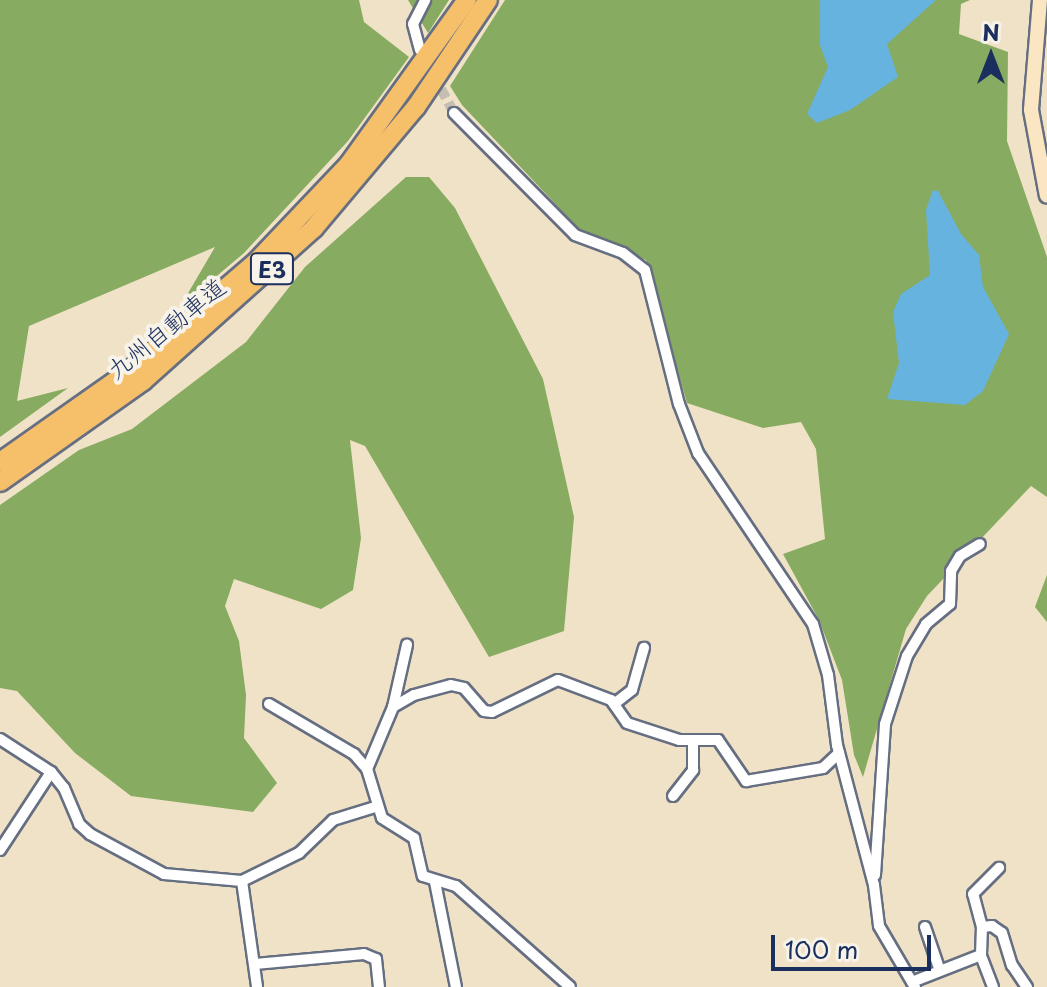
<!DOCTYPE html>
<meta charset="utf-8">
<style>
body{margin:0}
#map{position:relative;width:1047px;height:987px;overflow:hidden;background:#f0e2c6;font-family:"Playpen Sans","Klee One",sans-serif}
div>[style]{position:absolute}
[style*='--x']{left:calc(var(--x)*1px);top:calc(var(--y)*1px);width:calc(var(--w)*1px);rotate:calc(var(--a)*1deg)}
.forest>*{inset:0;background:#87ab60}
.water>*{inset:0;background:#67b3e0}
.street-tunnel>*{height:10px;margin-top:-5px;transform-origin:0;background:repeating-linear-gradient(90deg,#c5beb1 0 10px,transparent 0 15px)}
.roads{filter:drop-shadow(2px 0 #666e82) drop-shadow(-2px 0 #666e82) drop-shadow(0 2px #666e82) drop-shadow(0 -2px #666e82)}
.street>*{height:10px;margin:-5px;padding:0 5px;transform-origin:5px;border-radius:5px;background:#fff}
.secondary>*{height:14px;margin:-7px;padding:0 7px;transform-origin:7px;border-radius:7px;background:#fbe6c4}
.highway>*{height:18px;margin:-9px;padding:0 9px;transform-origin:9px;border-radius:9px;background:#f6c06b}
span{translate:-50% -50%;white-space:nowrap;text-align:center;line-height:1.15;-webkit-text-stroke:8px #f7f3e8;paint-order:stroke}
.shield-label span{padding:2px 6px;background:#f7f3e8;border:2px solid;border-radius:6px;-webkit-text-stroke-width:0}
.shield-label{font-size:22px;color:#1b2f5e;font-weight:700}
.street-label{font-size:24px;color:#1b2f5e}
.north{position:absolute;left:951px;top:16px;width:80px;height:80px;-webkit-text-stroke:6px #f7f3e8;paint-order:stroke;rotate:0deg;font-size:22px;font-weight:700;line-height:32px;text-align:center;color:#1b2f5e}
.north::after{content:'';display:block;margin:auto;width:28px;height:36px;background:#1b2f5e;clip-path:polygon(50% 0,100% 100%,50% 72%,0 100%)}
.scale{position:absolute;left:771px;top:935px;width:160px;height:36px;box-sizing:border-box;border:4px solid #1b2f5e;border-top:0;padding-left:10px;font-size:24px;line-height:28px;white-space:nowrap;color:#1b2f5e;-webkit-text-stroke:6px #f7f3e8;paint-order:stroke}
</style>
<div id="map">
<div class="forest">
<i style="clip-path:polygon(0 0,359px 0,364px 22px,409px 57px,348px 141px,244px 253px,180px 307px,215px 247px,29px 326px,17px 401px,68px 388px,0 437px)"></i>
<i style="clip-path:polygon(408px 0,449px 0,428px 33px)"></i>
<i style="clip-path:polygon(505px 0,970px 0,961px 4px,959px 34px,1008px 52px,1007px 141px,1047px 257px,1047px 497px,1031px 486px,927px 596px,906px 629px,863px 777px,854px 755px,842px 680px,819px 620px,783px 554px,825px 539px,816px 449px,801px 422px,763px 428px,687px 403px,646px 260px,580px 230px,462px 105px,450px 86px)"></i>
<i style="clip-path:polygon(406px 177px,429px 177px,455px 208px,543px 379px,574px 517px,564px 631px,489px 657px,365px 446px,350px 440px,361px 538px,353px 590px,321px 609px,234px 579px,225px 606px,239px 641px,246px 695px,244px 738px,277px 783px,253px 812px,131px 796px,75px 753px,17px 691px,0 688px,0 505px,79px 450px,132px 429px,246px 342px,305px 267px)"></i>
<i style="clip-path:polygon(1047px 575px,1047px 622px,1035px 607px)"></i>
</div>
<div class="water">
<i style="clip-path:polygon(820px 0,936px 0,887px 44px,898px 77px,850px 110px,817px 123px,807px 114px,828px 67px,820px 45px)"></i>
<i style="clip-path:polygon(933px 190px,938px 191px,961px 234px,979px 255px,983px 287px,1009px 334px,983px 391px,965px 405px,887px 399px,899px 363px,893px 312px,901px 294px,930px 275px,926px 210px)"></i>
</div>
<div class="street-tunnel">
<i style="--x:434;--y:76;--w:42;--a:61.6"></i>
</div>
<div class="roads">
<div class="street">
<i style="--x:420;--y:50;--w:27;--a:-105"></i>
<i style="--x:413;--y:24;--w:27;--a:-63"></i>
<i style="--x:454;--y:113;--w:172;--a:45.2"></i>
<i style="--x:575;--y:235;--w:51;--a:20.6"></i>
<i style="--x:623;--y:253;--w:28;--a:38"></i>
<i style="--x:645;--y:270;--w:138;--a:75.8"></i>
<i style="--x:679;--y:404;--w:53;--a:68.8"></i>
<i style="--x:698;--y:453;--w:206;--a:56.1"></i>
<i style="--x:813;--y:624;--w:53;--a:73.6"></i>
<i style="--x:828;--y:675;--w:71;--a:82.7"></i>
<i style="--x:837;--y:745;--w:145;--a:75.2"></i>
<i style="--x:874;--y:885;--w:41;--a:83"></i>
<i style="--x:879;--y:926;--w:71;--a:59.5"></i>
<i style="--x:269;--y:704;--w:99;--a:30.5"></i>
<i style="--x:354;--y:754;--w:20;--a:49"></i>
<i style="--x:367;--y:769;--w:51;--a:73"></i>
<i style="--x:382;--y:818;--w:38;--a:32"></i>
<i style="--x:414;--y:838;--w:39;--a:77"></i>
<i style="--x:423;--y:876;--w:34;--a:17"></i>
<i style="--x:456;--y:886;--w:152;--a:41.5"></i>
<i style="--x:614;--y:704;--w:23;--a:-38"></i>
<i style="--x:632;--y:690;--w:44;--a:-74.1"></i>
<i style="--x:393;--y:707;--w:64;--a:-77.3"></i>
<i style="--x:0;--y:739;--w:61;--a:32.9"></i>
<i style="--x:51;--y:772;--w:21;--a:51"></i>
<i style="--x:64;--y:788;--w:39;--a:67"></i>
<i style="--x:79;--y:824;--w:15;--a:42"></i>
<i style="--x:90;--y:834;--w:84;--a:28.4"></i>
<i style="--x:164;--y:874;--w:78;--a:5.1"></i>
<i style="--x:242;--y:881;--w:64;--a:-26.2"></i>
<i style="--x:299;--y:853;--w:47;--a:-44.1"></i>
<i style="--x:333;--y:820;--w:44;--a:-17.2"></i>
<i style="--x:367;--y:769;--w:67;--a:-67.2"></i>
<i style="--x:393;--y:707;--w:24;--a:-30"></i>
<i style="--x:414;--y:695;--w:38;--a:-15"></i>
<i style="--x:451;--y:685;--w:13;--a:13"></i>
<i style="--x:464;--y:688;--w:30;--a:49"></i>
<i style="--x:484;--y:711;--w:8;--a:7"></i>
<i style="--x:492;--y:712;--w:73;--a:-25.9"></i>
<i style="--x:558;--y:680;--w:57;--a:20.7"></i>
<i style="--x:611;--y:700;--w:28;--a:55"></i>
<i style="--x:627;--y:723;--w:55;--a:18.1"></i>
<i style="--x:679;--y:740;--w:39;--a:0"></i>
<i style="--x:718;--y:740;--w:50;--a:55.7"></i>
<i style="--x:746;--y:781;--w:78;--a:-9.6"></i>
<i style="--x:823;--y:768;--w:22;--a:-43"></i>
<i style="--x:673;--y:796;--w:33;--a:-52"></i>
<i style="--x:693;--y:770;--w:30;--a:-90"></i>
<i style="--x:0;--y:850;--w:93;--a:-56.8"></i>
<i style="--x:875;--y:875;--w:151;--a:-86.2"></i>
<i style="--x:885;--y:724;--w:71;--a:-72.1"></i>
<i style="--x:907;--y:656;--w:37;--a:-59"></i>
<i style="--x:926;--y:624;--w:31;--a:-40"></i>
<i style="--x:950;--y:604;--w:33;--a:-88"></i>
<i style="--x:951;--y:571;--w:17;--a:-59"></i>
<i style="--x:960;--y:556;--w:23;--a:-31"></i>
<i style="--x:242;--y:881;--w:107;--a:81.9"></i>
<i style="--x:435;--y:882;--w:107;--a:78.7"></i>
<i style="--x:925;--y:927;--w:46;--a:71.2"></i>
<i style="--x:982;--y:927;--w:10;--a:-6"></i>
<i style="--x:992;--y:926;--w:12;--a:35"></i>
<i style="--x:1002;--y:933;--w:34;--a:73"></i>
<i style="--x:1012;--y:965;--w:27;--a:56"></i>
<i style="--x:255;--y:964;--w:109;--a:-5.2"></i>
<i style="--x:364;--y:954;--w:13;--a:23"></i>
<i style="--x:376;--y:959;--w:28;--a:84"></i>
<i style="--x:912;--y:982;--w:74;--a:-21.4"></i>
<i style="--x:993;--y:987;--w:34;--a:-111"></i>
<i style="--x:981;--y:955;--w:28;--a:-88"></i>
<i style="--x:982;--y:927;--w:34;--a:-105"></i>
<i style="--x:973;--y:894;--w:37;--a:-45"></i>
</div>
<div class="secondary">
<i style="--x:1040;--y:0;--w:110;--a:94.7"></i>
<i style="--x:1031;--y:110;--w:87;--a:79.5"></i>
</div>
<div class="highway">
<i style="--x:0;--y:462;--w:156;--a:-35.1"></i>
<i style="--x:128;--y:372;--w:172;--a:-40.7"></i>
<i style="--x:258;--y:260;--w:132;--a:-46.5"></i>
<i style="--x:349;--y:164;--w:202;--a:-54.3"></i>
<i style="--x:0;--y:482;--w:175;--a:-35.2"></i>
<i style="--x:143;--y:381;--w:229;--a:-41.8"></i>
<i style="--x:314;--y:228;--w:158;--a:-49.9"></i>
<i style="--x:416;--y:107;--w:129;--a:-56.1"></i>
</div>
</div>
<div class="shield-label">
<span style="left:272px;top:269px">E3</span>
</div>
<div class="street-label">
<span style="left:166px;top:328px;rotate:-39deg">九州自動車道</span>
</div>
<div class="north">N</div>
<div class="scale">100 m</div>
</div>
